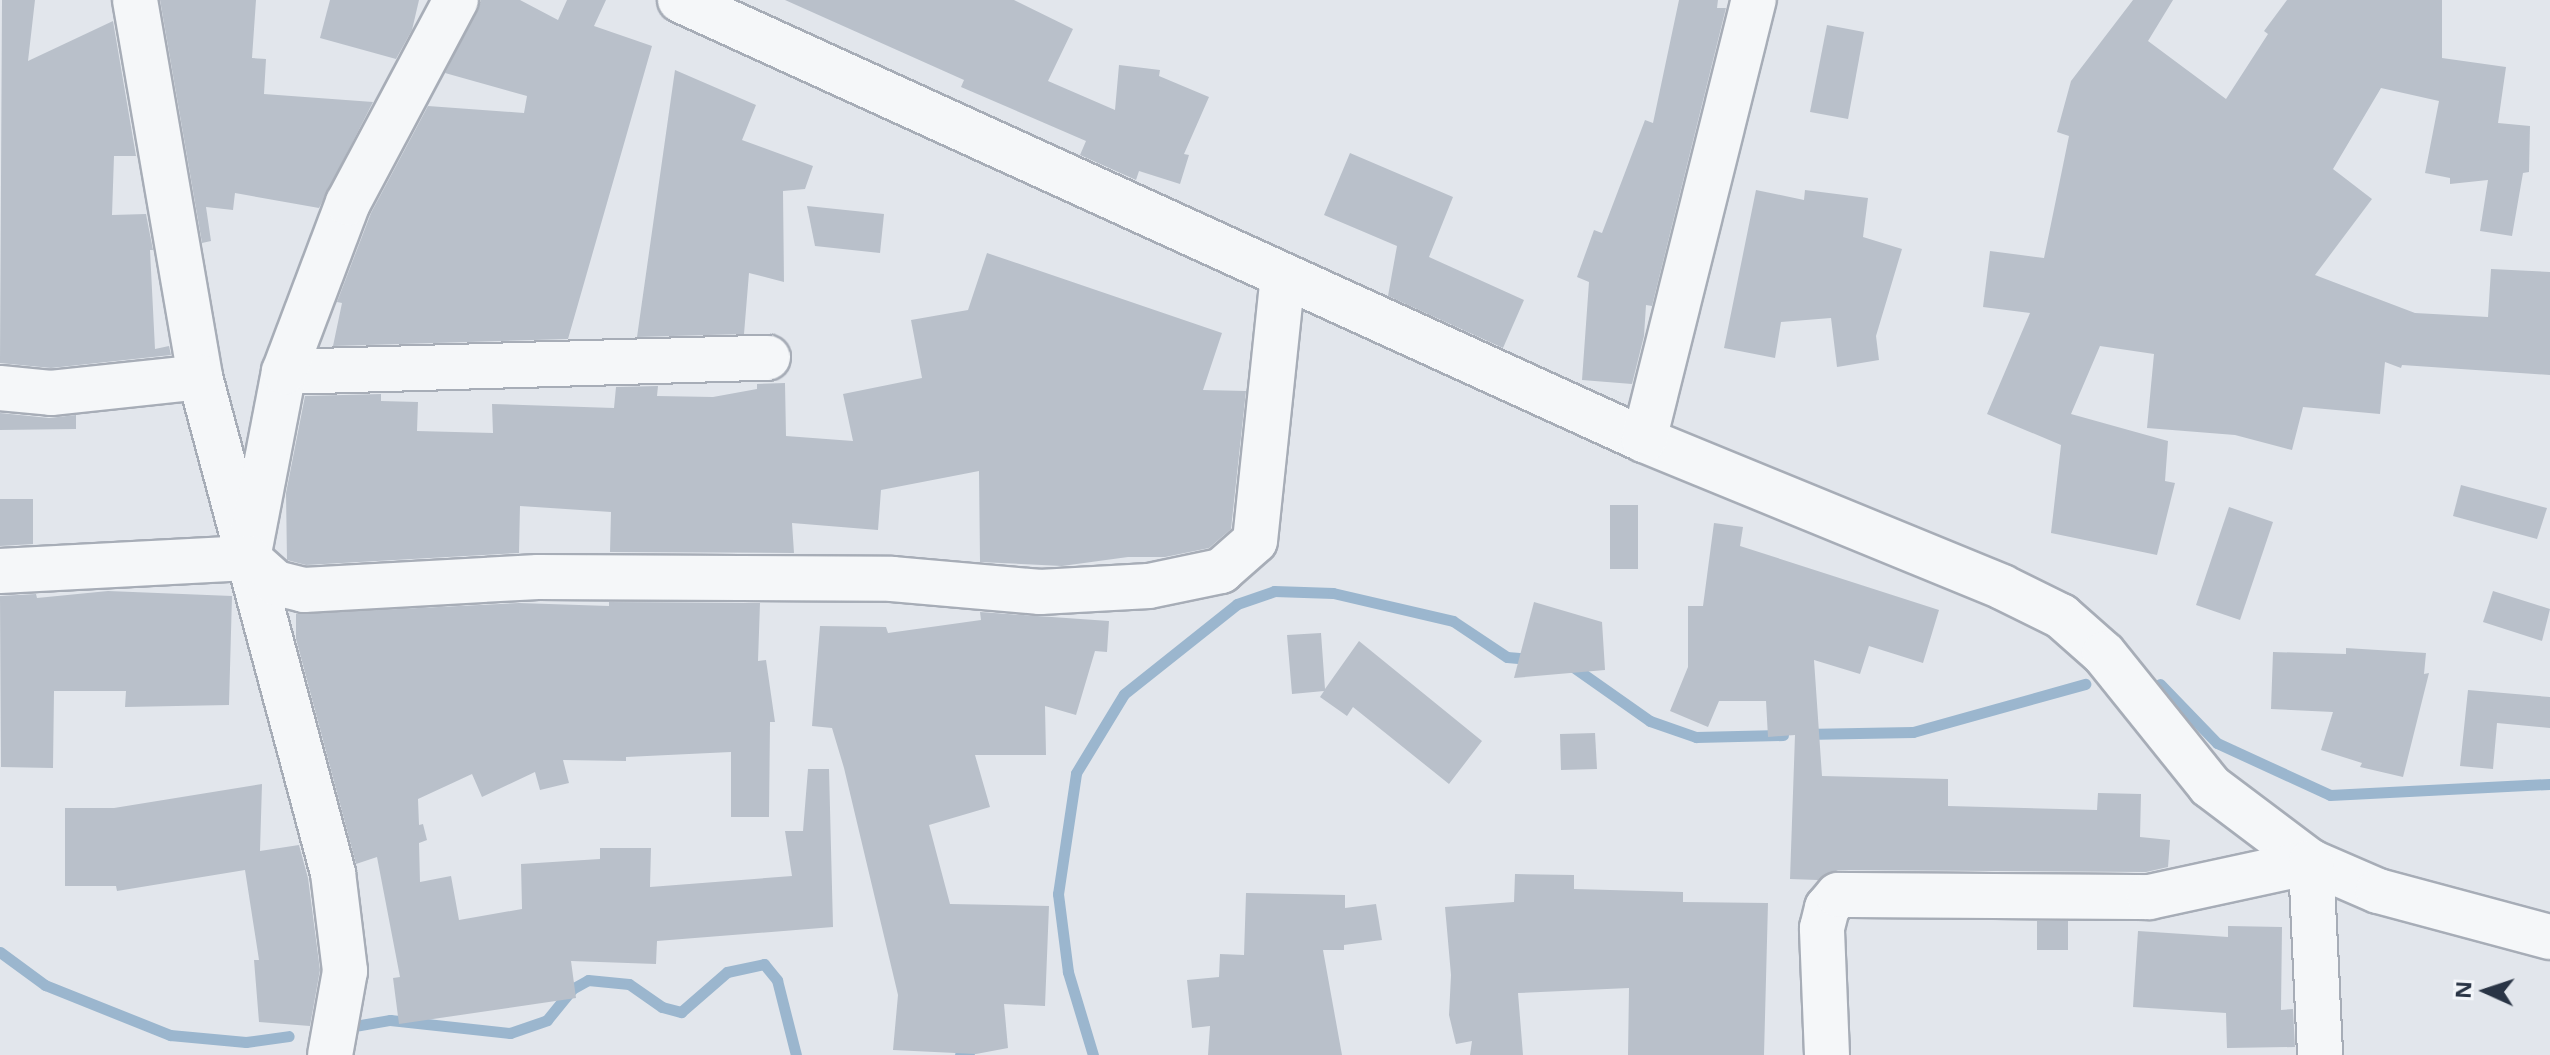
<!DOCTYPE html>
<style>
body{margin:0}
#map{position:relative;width:2550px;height:1055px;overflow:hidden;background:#e2e6ec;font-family:"Noto Sans",sans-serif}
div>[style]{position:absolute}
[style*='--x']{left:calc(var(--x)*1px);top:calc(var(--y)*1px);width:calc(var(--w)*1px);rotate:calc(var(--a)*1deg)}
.stream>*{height:11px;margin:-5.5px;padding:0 5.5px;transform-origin:5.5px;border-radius:5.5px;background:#9bb6ce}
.building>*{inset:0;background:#b9c0ca}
.roads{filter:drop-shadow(2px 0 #a7adb7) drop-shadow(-2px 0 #a7adb7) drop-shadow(0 2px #a7adb7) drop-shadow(0 -2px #a7adb7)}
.minor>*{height:44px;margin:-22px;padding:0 22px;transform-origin:22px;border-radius:22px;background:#f5f7f9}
span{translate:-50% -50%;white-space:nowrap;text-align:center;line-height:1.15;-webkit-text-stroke:8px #f2f5f9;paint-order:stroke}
.north{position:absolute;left:2446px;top:951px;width:80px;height:80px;-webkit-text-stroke:6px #f2f5f9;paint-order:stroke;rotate:273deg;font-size:22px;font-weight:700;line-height:32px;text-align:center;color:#293445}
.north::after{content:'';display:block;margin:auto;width:28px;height:36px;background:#293445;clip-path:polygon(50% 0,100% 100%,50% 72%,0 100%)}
</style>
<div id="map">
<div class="stream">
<i style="--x:1569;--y:664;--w:99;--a:35.1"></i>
<i style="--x:1650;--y:721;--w:49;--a:19.2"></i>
<i style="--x:1696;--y:737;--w:87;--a:-1.3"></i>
<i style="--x:2160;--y:684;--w:82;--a:46"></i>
<i style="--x:2217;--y:743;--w:124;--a:24.7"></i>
<i style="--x:2330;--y:795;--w:220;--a:-2.9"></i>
<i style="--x:1804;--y:734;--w:109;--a:-1.1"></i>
<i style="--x:1913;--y:732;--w:179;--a:-15.6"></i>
<i style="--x:0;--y:952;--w:56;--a:36.3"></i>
<i style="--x:45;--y:985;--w:135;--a:21.8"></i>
<i style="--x:170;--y:1035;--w:76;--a:5.3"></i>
<i style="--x:246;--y:1042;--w:43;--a:-7.9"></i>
<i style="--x:343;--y:1028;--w:48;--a:-9.7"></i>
<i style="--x:390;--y:1020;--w:121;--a:6.2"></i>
<i style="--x:510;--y:1033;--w:39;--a:-19"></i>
<i style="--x:547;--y:1020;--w:40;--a:-51"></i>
<i style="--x:572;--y:989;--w:18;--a:-29"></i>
<i style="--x:588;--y:980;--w:41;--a:5.6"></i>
<i style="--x:629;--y:984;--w:40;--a:34.9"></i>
<i style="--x:662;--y:1007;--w:20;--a:15"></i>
<i style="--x:681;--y:1012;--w:61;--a:-41"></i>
<i style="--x:727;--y:972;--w:38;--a:-12"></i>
<i style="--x:764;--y:964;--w:21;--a:51"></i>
<i style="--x:777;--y:980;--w:77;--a:75.8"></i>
<i style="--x:960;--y:1055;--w:9;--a:0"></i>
<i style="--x:1093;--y:1055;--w:87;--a:-106.8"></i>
<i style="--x:1068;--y:972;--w:79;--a:-97.3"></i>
<i style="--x:1058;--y:894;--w:122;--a:-81.5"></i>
<i style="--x:1076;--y:773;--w:92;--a:-58.7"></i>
<i style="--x:1124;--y:694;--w:144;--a:-38.5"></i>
<i style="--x:1237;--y:604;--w:39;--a:-19"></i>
<i style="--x:1274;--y:591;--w:59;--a:1.9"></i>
<i style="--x:1333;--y:593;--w:123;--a:13.1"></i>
<i style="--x:1453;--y:621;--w:65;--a:33.7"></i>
<i style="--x:1507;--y:657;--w:25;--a:5"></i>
</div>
<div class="building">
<i style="clip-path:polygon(2px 0,35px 0,28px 61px,113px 21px,136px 156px,114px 156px,112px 215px,146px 214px,153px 250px,150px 250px,155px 349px,169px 346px,171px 355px,51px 368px,0 363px)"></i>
<i style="clip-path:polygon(160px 0,256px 0,252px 58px,266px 59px,264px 94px,373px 102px,319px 208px,235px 193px,233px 210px,206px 207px,211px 241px,202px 243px)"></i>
<i style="clip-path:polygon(330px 0,419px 0,412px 30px,396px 59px,320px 38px)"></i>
<i style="clip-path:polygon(481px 0,520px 0,558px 20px,567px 0,606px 0,594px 26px,652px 46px,568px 339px,333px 346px,342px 303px,337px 302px,371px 213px,428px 106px,524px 113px,527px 96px,445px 73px)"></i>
<i style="clip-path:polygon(785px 0,1014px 0,1073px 29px,1048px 81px,1115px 110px,1119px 65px,1160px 70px,1159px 76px,1209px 97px,1184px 154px,1189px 155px,1180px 184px,1139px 171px,1136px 180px,1080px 155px,1086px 141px,961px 87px,964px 80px)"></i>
<i style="clip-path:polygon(1679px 0,1718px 0,1717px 8px,1726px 8px,1652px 306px,1646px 305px,1644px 336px,1632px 384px,1582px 380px,1589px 282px,1577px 277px,1594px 230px,1602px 233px,1645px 120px,1653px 123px)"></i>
<i style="clip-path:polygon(2133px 0,2173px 0,2148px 41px,2226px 99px,2268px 34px,2264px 31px,2287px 0,2442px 0,2442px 58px,2506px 67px,2498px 123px,2530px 126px,2529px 172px,2523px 173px,2512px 236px,2480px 231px,2488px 180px,2450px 184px,2450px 178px,2425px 173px,2439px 101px,2381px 88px,2333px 169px,2372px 199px,2315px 275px,2415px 313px,2488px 317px,2491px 269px,2550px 272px,2550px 375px,2402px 365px,2401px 368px,2385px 362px,2380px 414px,2303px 407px,2292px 450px,2235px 435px,2147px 428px,2154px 354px,2100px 346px,2071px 414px,2168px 441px,2165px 481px,2175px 483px,2157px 555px,2051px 533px,2061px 445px,1987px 414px,2030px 313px,1983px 307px,1990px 251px,2044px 258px,2069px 136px,2057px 132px,2071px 81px)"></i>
<i style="clip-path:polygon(1827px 25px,1864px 32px,1848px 119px,1810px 112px)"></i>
<i style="clip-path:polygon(675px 70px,756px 105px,742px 140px,813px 166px,805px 189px,783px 191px,784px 282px,749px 273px,744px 334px,637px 337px)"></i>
<i style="clip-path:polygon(1350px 153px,1453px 197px,1429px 257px,1524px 300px,1503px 348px,1388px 296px,1397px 246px,1324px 215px)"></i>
<i style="clip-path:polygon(1756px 190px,1804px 200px,1805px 190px,1868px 198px,1863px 237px,1902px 249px,1876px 336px,1879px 360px,1837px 367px,1831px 318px,1781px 322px,1775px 358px,1724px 348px)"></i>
<i style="clip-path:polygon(807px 206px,884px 214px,880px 253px,815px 246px)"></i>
<i style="clip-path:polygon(987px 253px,1222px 333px,1203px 390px,1246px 391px,1231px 529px,1209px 548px,1165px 557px,1128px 557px,1062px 566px,980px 562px,979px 471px,881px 490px,878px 530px,792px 523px,794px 553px,610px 552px,611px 512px,520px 506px,519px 553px,306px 565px,287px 560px,286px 493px,305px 396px,381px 394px,381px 401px,418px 402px,417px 431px,493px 433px,492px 404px,614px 408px,616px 387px,658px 386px,657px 396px,713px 397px,757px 389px,757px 384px,785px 383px,786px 436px,853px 441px,843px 394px,922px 378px,911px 320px,968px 310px)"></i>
<i style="clip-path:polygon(0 413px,49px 418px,76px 415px,76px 429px,0 430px)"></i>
<i style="clip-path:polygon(2461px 485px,2547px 508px,2537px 539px,2453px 516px)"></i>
<i style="clip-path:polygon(0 499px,33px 499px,33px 544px,0 546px)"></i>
<i style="clip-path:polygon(1610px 505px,1638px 505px,1638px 569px,1610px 569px)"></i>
<i style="clip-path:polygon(2229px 507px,2273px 522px,2240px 620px,2196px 605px)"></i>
<i style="clip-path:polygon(1714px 523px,1743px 527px,1740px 546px,1939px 610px,1923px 663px,1869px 646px,1860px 674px,1814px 660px,1822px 776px,1948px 779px,1948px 806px,2097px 810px,2098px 793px,2141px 794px,2140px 837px,2170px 840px,2168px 867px,2146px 872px,1838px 870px,1818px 880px,1790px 879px,1795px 735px,1768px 737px,1766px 701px,1719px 701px,1708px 727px,1670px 711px,1688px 667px,1688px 606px,1703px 606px)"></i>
<i style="clip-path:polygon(108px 591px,232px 596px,229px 705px,125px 707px,126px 691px,54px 691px,53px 768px,1px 767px,0 596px,36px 594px,37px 598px)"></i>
<i style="clip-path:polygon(2493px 591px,2550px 609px,2542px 641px,2483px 622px)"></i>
<i style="clip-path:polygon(609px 602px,760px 603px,758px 661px,766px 660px,775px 722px,770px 722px,769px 817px,731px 817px,731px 752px,626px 757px,626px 761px,563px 760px,569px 783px,540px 790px,535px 772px,482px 797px,472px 774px,418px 799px,419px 825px,423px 824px,427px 840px,419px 843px,420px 882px,451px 876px,459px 920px,522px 909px,521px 864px,600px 859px,600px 848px,651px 848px,650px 887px,792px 876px,785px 831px,803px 831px,808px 769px,829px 769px,833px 927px,657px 941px,656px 964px,571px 961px,576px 998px,399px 1024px,393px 978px,400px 977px,377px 857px,356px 864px,296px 639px,296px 614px,519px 603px,609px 606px)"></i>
<i style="clip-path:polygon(1534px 602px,1602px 622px,1605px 670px,1514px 678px)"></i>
<i style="clip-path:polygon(980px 612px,1109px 621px,1107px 652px,1095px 651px,1076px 715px,1045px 706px,1046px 755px,975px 755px,990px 807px,929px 825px,950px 904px,1049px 906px,1045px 1006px,1004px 1004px,1008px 1048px,976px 1054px,893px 1050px,898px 995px,844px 768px,832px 728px,812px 726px,820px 626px,886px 627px,888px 633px,981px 620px)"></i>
<i style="clip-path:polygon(1321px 633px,1325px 689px,1359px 641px,1482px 741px,1449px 784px,1353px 707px,1347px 716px,1320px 697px,1324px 691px,1292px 694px,1287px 635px)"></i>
<i style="clip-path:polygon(2346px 648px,2426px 653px,2424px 674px,2429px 673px,2403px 777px,2360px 767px,2362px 763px,2321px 750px,2333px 712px,2271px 709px,2273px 652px,2346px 654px)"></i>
<i style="clip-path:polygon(2468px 690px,2550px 697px,2550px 728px,2497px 723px,2493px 769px,2460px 766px)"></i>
<i style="clip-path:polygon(1595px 733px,1597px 769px,1561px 770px,1560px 734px)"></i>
<i style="clip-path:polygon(262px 784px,260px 851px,299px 845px,308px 878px,320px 970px,310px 1026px,259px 1022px,254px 960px,259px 960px,245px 870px,117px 891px,116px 886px,65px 886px,65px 808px,114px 808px)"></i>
<i style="clip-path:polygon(1515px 874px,1574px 875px,1574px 889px,1683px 892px,1683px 902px,1768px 903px,1764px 1055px,1628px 1055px,1629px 988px,1518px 993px,1523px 1055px,1470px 1055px,1472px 1041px,1456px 1044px,1449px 1015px,1451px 975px,1445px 907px,1514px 902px)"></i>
<i style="clip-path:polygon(1246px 893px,1345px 895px,1345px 908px,1376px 904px,1382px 940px,1344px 945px,1344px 950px,1323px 950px,1342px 1055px,1208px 1055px,1210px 1026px,1192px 1028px,1187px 980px,1219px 977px,1220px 954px,1244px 955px)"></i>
<i style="clip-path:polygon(2037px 921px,2068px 921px,2068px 950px,2037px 950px)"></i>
<i style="clip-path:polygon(2228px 926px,2282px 927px,2281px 1010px,2293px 1009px,2295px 1047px,2227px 1048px,2226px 1013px,2133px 1007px,2138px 931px,2228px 937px)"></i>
</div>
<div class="roads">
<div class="minor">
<i style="--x:135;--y:0;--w:383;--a:80.2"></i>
<i style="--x:200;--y:377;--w:514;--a:74.99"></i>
<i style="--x:333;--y:873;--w:99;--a:83"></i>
<i style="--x:345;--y:971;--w:85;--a:100.1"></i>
<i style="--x:680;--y:0;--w:1060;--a:24.53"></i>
<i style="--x:1644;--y:440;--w:387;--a:22.3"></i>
<i style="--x:2002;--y:587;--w:66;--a:26.2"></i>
<i style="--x:2061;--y:616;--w:57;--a:41.5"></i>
<i style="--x:2104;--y:654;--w:169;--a:51.2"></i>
<i style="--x:2210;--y:786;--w:126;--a:37"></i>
<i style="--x:2311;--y:862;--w:73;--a:23.4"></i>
<i style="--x:2378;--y:891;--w:178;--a:15"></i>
<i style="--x:284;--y:372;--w:484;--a:-1.7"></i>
<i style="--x:0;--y:388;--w:51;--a:5.6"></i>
<i style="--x:51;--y:393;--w:150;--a:-6.1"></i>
<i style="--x:1644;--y:440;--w:454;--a:-76"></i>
<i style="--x:250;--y:548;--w:179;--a:-79.1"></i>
<i style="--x:284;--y:372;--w:181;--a:-69.3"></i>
<i style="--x:348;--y:203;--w:230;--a:-62"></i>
<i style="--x:0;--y:571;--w:248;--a:-3"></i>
<i style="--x:248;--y:558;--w:38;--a:42"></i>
<i style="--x:276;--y:583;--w:29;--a:14"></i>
<i style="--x:304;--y:590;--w:234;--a:-3.2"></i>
<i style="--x:538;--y:577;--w:354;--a:0.3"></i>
<i style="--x:892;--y:579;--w:149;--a:5"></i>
<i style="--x:1040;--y:592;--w:109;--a:-3.2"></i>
<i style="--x:1149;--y:586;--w:74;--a:-11.8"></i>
<i style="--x:1221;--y:571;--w:45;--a:-41.4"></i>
<i style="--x:1255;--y:541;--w:266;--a:-84"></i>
<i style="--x:1827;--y:1055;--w:127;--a:-92.3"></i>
<i style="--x:1822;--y:928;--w:21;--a:-76"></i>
<i style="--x:1827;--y:908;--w:17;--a:-50"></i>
<i style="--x:1838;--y:895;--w:311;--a:0.4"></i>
<i style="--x:2149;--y:897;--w:166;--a:-12.2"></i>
<i style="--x:2311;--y:862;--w:193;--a:87.3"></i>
</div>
</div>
<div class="north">N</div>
</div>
